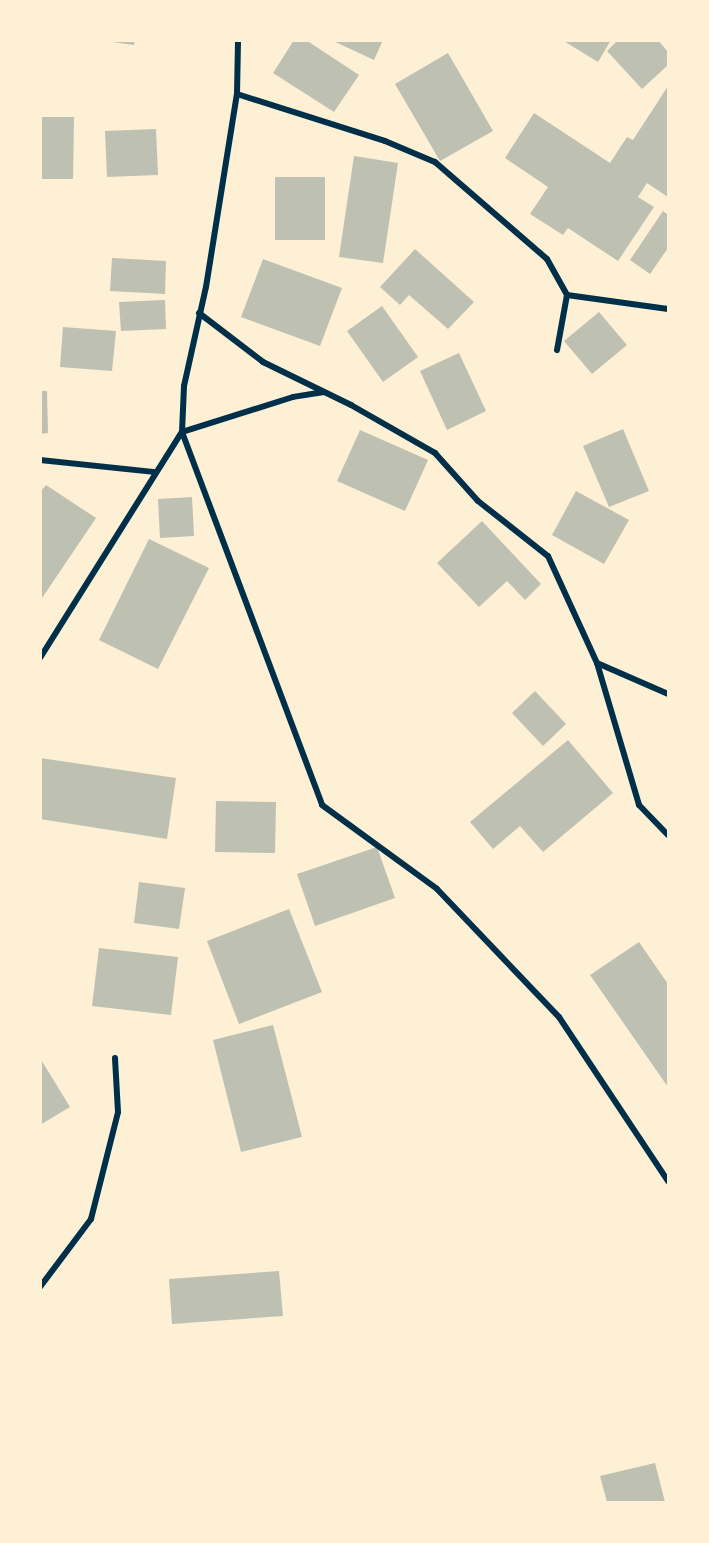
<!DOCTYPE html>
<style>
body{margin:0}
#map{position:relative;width:709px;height:1543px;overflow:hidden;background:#fdf0d5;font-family:"Crimson Pro",serif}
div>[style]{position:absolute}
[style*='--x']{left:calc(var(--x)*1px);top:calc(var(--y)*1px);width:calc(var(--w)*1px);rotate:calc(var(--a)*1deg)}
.building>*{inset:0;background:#bec0b2}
.minor>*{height:6px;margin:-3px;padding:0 3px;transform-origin:3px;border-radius:3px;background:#003049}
span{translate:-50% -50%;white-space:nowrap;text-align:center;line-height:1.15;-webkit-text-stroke:6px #fdf0d5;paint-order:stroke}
.frame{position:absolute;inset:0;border:42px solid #fdf0d5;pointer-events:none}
</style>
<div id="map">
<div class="building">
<i style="clip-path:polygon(98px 40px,135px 40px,134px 45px)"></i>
<i style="clip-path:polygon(294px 40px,306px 40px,359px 75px,334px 112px,273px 73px)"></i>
<i style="clip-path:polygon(331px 40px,383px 40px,374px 60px)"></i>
<i style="clip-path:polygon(562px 40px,611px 40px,598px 62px)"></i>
<i style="clip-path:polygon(618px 40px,658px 40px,668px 52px,668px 65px,642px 89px,607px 51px)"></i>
<i style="clip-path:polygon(448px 53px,493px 131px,440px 161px,395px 84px)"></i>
<i style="clip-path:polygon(668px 86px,668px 197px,647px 183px,638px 197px,654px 207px,618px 261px,568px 228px,563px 235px,530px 214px,548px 187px,505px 158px,534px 113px,610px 163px,627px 137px,633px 140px)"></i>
<i style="clip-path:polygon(40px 117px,74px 117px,73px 179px,40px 179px)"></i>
<i style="clip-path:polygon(156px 129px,158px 175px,107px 177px,105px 131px)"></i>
<i style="clip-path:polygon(354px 156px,398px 163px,383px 263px,339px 257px)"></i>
<i style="clip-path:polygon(275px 177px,325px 177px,325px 240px,275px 240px)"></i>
<i style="clip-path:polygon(663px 211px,668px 215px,668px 248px,650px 274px,630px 260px)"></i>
<i style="clip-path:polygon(415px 249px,474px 302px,448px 329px,409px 295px,400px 305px,380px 287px)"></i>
<i style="clip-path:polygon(112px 258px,166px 261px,165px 294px,110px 291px)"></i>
<i style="clip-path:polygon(263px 259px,342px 288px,320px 346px,241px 317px)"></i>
<i style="clip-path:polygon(165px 300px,166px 329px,121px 331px,119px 302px)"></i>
<i style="clip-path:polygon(382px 306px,418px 357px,383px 382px,347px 331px)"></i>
<i style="clip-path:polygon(599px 312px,627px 345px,592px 374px,564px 341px)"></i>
<i style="clip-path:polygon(63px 327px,116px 331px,112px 371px,60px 367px)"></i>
<i style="clip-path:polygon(459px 353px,486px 411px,447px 430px,420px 371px)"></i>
<i style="clip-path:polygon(40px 391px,47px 391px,48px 433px,40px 434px)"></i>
<i style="clip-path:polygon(623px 429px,649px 491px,609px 507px,583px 446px)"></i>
<i style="clip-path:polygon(360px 430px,428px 460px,405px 511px,337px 481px)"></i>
<i style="clip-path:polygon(46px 485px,96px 518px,40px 601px,40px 492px)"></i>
<i style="clip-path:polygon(576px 491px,629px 520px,604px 564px,552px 535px)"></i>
<i style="clip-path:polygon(192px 497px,194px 536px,160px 538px,158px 499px)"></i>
<i style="clip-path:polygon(482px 521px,541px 584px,525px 600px,507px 581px,479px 607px,437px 563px)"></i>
<i style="clip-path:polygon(149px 539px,209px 568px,158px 669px,99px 640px)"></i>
<i style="clip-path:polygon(535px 691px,566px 724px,543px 746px,512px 713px)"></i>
<i style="clip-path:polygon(568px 740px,613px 793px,543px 852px,520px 826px,493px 849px,470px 822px)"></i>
<i style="clip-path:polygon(40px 758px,176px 778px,167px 839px,40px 819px)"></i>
<i style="clip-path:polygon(216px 801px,276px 802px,275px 853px,215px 852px)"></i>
<i style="clip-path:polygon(377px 847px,395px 898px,315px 926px,297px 874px)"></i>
<i style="clip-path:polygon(139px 882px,185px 888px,179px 929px,134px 923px)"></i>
<i style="clip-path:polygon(289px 909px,322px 992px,239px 1024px,207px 941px)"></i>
<i style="clip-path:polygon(639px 942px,668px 984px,668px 1087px,590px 975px)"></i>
<i style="clip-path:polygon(99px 948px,178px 957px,171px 1015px,92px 1006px)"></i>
<i style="clip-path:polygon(273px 1025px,302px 1137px,241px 1152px,213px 1040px)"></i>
<i style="clip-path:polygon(40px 1058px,70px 1107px,40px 1125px)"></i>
<i style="clip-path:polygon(279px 1271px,283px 1316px,172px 1324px,169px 1279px)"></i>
<i style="clip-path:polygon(655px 1463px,665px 1502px,607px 1502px,600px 1476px)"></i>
</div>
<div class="minor">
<i style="--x:237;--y:94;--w:155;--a:17.6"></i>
<i style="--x:385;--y:141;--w:54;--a:22.8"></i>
<i style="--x:435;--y:162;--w:148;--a:40.9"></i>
<i style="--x:547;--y:259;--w:41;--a:60.9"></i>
<i style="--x:567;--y:295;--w:56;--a:100.3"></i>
<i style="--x:567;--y:295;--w:102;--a:7.9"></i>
<i style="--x:199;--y:313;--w:81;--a:37.4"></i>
<i style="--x:263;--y:362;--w:98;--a:26"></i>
<i style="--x:351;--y:405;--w:97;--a:29.7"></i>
<i style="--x:435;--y:453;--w:64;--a:48.1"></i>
<i style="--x:478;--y:501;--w:89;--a:38.2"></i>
<i style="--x:548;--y:556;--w:118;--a:65.4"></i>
<i style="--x:597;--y:663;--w:148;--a:73.5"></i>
<i style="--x:639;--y:805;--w:42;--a:46"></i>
<i style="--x:324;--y:392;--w:31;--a:171"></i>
<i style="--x:293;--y:397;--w:116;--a:162.5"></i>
<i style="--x:182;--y:432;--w:398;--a:69.4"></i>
<i style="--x:322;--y:805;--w:142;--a:36.1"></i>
<i style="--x:437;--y:889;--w:177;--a:46.4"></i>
<i style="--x:559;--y:1017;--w:197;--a:56.4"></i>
<i style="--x:40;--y:460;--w:116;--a:6"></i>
<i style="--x:40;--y:658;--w:267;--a:-57.9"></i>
<i style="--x:182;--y:432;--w:46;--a:-87.5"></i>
<i style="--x:184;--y:386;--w:101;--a:-77.5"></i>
<i style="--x:206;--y:287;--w:195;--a:-80.9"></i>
<i style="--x:237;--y:94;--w:54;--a:-88.9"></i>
<i style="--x:597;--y:663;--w:77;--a:23.6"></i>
<i style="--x:40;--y:1287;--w:85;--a:-53.1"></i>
<i style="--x:91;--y:1219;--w:110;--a:-75.8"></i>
<i style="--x:118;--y:1112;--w:54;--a:-93.2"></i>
</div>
<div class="frame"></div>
</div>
